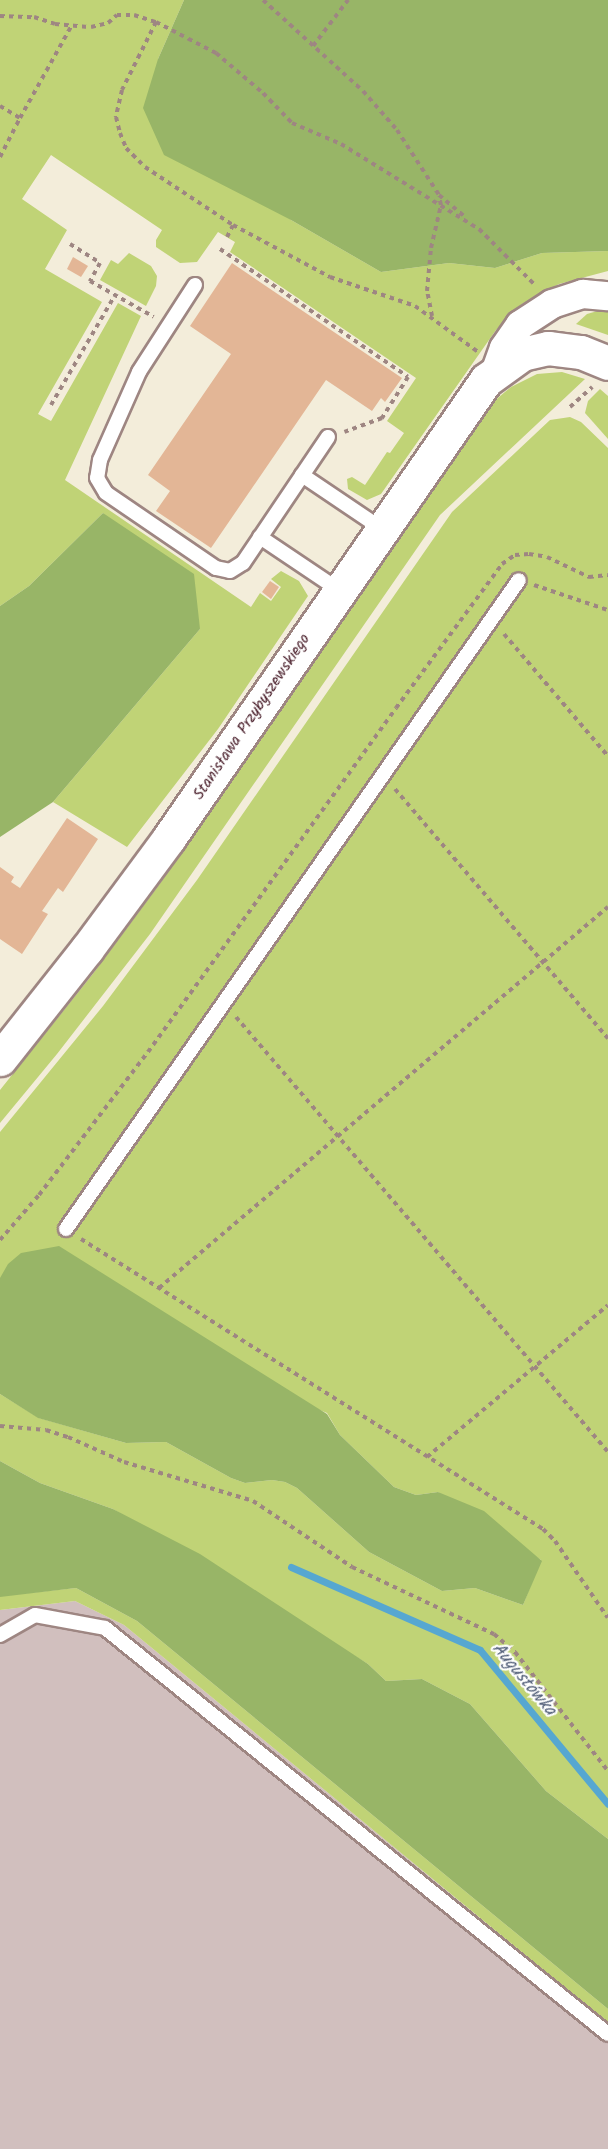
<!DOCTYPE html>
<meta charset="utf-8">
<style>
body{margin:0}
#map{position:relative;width:608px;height:2149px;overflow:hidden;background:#f3edda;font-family:Kalam,sans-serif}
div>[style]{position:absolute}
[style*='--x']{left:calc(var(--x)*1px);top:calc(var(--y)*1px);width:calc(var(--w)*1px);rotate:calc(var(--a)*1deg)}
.industrial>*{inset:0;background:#d1bfbe}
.green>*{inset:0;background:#c0d376}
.forest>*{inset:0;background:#98b567}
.stream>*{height:7px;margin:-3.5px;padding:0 3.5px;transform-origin:3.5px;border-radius:3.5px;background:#56a7d1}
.building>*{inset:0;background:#e3b696}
.path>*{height:4px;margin-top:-2px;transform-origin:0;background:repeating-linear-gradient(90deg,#9e8682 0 4.5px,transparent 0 9px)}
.roads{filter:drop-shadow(2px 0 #9e8682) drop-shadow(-2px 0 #9e8682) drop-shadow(0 2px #9e8682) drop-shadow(0 -2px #9e8682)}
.lane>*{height:14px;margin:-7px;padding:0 7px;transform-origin:7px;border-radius:7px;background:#fff}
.street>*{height:28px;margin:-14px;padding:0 14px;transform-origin:14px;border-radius:14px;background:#fff}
.secondary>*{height:33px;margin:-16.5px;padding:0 16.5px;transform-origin:16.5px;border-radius:16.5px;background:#fff}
span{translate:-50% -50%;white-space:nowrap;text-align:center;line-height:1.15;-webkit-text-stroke:4.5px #fff;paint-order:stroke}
.street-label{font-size:16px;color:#4a1f2b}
.water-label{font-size:18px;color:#4f5c76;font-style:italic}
</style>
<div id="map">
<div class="industrial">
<i style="clip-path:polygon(75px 1601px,124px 1625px,608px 2023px,608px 2149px,0 2149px,0 1610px)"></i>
</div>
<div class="green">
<i style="clip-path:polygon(0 0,184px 0,158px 59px,291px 220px,381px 272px,449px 263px,495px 268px,542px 253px,608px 251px,608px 271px,559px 284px,522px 304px,496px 330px,381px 494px,367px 500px,348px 489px,347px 479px,352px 477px,365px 485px,387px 452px,390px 453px,404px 433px,387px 421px,416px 378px,230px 252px,235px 242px,218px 232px,197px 262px,180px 263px,156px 247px,156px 240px,162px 230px,51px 155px,22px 199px,67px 230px,45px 269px,102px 302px,38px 414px,51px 421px,118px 303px,141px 316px,65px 480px,251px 607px,260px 593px,271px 601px,281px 587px,271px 579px,281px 571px,299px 581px,308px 596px,218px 729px,127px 847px,53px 802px,200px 629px,103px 513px,29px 586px,0 606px)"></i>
<i style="clip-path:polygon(129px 253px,151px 266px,157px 276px,156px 286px,146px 306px,100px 280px,111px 260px,118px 264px)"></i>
<i style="clip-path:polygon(608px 308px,608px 335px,576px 324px,587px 314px)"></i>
<i style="clip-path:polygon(562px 372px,585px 379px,440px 515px,150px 934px,57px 1054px,0 1123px,0 1090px,92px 975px,161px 882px,473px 428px,493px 402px,511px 387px,537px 374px)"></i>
<i style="clip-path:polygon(600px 389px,608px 396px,608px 439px,585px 413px,588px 401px)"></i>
<i style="clip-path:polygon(570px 417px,581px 422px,608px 448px,608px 1839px,546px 1791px,470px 1704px,422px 1679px,386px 1681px,368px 1664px,113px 1509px,40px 1483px,0 1461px,0 1394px,39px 1418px,126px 1443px,166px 1442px,231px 1478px,245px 1483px,272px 1480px,285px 1482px,297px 1488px,369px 1552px,442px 1591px,475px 1588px,523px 1605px,541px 1560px,438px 1492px,416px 1495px,394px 1487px,340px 1435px,327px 1413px,0 1278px,0 1132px,103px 1006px,197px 880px,452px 512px,550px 420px)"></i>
<i style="clip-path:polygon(76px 1588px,137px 1621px,608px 2009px,608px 2023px,124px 1625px,75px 1601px,0 1610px,0 1596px)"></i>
</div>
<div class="forest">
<i style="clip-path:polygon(184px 0,608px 0,608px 251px,542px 253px,495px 268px,449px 263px,381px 272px,291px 220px,164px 155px,143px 108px,158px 59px)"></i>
<i style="clip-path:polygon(103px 513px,194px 574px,200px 629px,53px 802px,0 837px,0 606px,29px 586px)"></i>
<i style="clip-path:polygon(59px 1246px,327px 1414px,340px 1435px,394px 1487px,416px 1495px,438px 1492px,484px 1511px,542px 1561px,523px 1605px,475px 1588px,442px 1591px,369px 1552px,297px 1488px,285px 1482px,272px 1480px,245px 1483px,231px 1478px,166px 1442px,126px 1443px,38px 1418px,0 1394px,0 1278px,8px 1264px,21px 1253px)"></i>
<i style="clip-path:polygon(0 1461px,40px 1483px,113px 1509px,200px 1554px,368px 1664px,386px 1681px,422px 1679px,470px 1704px,546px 1791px,608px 1839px,608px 2009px,137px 1621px,76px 1588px,0 1597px)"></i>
</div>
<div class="stream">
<i style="--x:291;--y:1567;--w:206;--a:23.7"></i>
<i style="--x:480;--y:1650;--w:200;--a:50.3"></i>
</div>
<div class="building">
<i style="clip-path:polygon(73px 257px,88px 266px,81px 277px,67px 269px)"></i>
<i style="clip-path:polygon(232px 263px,402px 378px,385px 402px,381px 398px,372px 411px,326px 380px,211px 548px,156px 511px,170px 491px,148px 475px,231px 354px,190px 326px)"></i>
<i style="clip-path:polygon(270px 581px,279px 587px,271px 599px,262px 592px)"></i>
<i style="clip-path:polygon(67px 818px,98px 839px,63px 892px,58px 888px,42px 911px,48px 914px,22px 954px,0 939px,0 867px,14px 877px,11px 882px,20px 888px)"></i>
</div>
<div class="path">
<i style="--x:263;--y:0;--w:135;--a:42.3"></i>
<i style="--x:363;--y:91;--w:52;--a:48.9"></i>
<i style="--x:397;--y:130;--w:77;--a:57.1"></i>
<i style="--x:439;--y:195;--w:35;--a:40"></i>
<i style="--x:0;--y:16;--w:34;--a:2"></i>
<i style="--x:34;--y:17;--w:22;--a:18"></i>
<i style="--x:55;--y:24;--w:36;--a:5"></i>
<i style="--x:91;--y:27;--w:17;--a:-13"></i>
<i style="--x:108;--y:23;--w:12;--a:-42"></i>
<i style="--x:117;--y:15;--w:17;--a:0"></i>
<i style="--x:134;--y:15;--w:23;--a:18"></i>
<i style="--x:156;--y:22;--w:68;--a:27.3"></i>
<i style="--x:216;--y:53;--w:62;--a:40.4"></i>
<i style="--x:263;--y:93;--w:42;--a:46"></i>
<i style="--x:292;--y:123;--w:53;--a:23.2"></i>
<i style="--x:341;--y:144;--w:163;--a:31.7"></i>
<i style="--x:156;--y:22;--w:76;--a:116.6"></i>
<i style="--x:122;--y:90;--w:28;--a:103"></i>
<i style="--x:116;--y:117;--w:16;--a:76"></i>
<i style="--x:120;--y:133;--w:16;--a:68"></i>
<i style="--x:126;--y:148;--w:27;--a:45"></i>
<i style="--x:145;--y:167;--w:105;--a:33.4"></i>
<i style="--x:313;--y:46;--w:58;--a:-52.7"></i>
<i style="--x:0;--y:106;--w:23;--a:31"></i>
<i style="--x:20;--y:118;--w:107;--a:-60.8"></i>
<i style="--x:0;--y:157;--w:44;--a:-62.9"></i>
<i style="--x:479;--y:229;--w:79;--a:45"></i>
<i style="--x:227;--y:237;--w:13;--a:-63"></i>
<i style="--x:233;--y:225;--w:110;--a:28.2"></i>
<i style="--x:330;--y:277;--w:90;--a:18.8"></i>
<i style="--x:415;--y:306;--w:77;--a:36"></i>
<i style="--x:70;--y:244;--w:36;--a:32"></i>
<i style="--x:100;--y:263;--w:21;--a:119"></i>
<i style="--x:90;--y:281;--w:73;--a:29.4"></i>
<i style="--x:220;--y:249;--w:227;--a:34.2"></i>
<i style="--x:408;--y:377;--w:49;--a:122.4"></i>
<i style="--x:382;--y:418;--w:40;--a:159.8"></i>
<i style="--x:432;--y:316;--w:25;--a:-101"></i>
<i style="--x:427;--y:291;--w:43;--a:-84.7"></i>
<i style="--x:431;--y:248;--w:44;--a:-76.9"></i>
<i style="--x:441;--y:205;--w:9;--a:-103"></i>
<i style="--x:51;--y:405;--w:127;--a:-59.8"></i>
<i style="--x:570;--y:407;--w:30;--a:-42"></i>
<i style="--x:534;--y:585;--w:78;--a:18.7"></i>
<i style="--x:504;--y:634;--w:160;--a:49.6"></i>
<i style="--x:395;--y:789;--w:328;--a:49.5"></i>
<i style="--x:236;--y:1017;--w:572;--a:49.46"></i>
<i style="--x:81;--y:1239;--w:545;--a:32.12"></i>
<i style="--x:543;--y:1529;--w:17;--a:45"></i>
<i style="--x:555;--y:1541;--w:93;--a:55.5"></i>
<i style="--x:0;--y:1240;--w:60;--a:-49.1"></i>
<i style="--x:39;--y:1195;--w:180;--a:-52.7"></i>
<i style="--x:148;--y:1052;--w:424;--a:-54.2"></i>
<i style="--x:396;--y:708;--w:179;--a:-53.6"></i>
<i style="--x:502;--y:564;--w:16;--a:-35"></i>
<i style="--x:515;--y:555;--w:14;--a:-4"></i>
<i style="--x:529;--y:554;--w:18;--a:9"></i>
<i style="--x:547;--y:557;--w:47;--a:25.5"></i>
<i style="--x:589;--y:577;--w:19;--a:-6"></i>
<i style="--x:159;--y:1288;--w:589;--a:-40.32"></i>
<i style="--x:0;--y:1426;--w:46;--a:5"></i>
<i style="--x:46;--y:1430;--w:23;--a:18"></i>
<i style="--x:68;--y:1437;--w:61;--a:24.1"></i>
<i style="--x:124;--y:1462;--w:135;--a:16.8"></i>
<i style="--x:253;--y:1501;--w:119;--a:33.7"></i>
<i style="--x:352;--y:1567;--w:157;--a:25.3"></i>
<i style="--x:494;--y:1634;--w:28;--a:41"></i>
<i style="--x:515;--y:1652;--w:151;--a:52"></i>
<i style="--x:427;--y:1457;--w:236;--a:-40"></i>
</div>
<div class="roads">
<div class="lane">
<i style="--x:195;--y:285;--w:103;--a:122.8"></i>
<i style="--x:139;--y:372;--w:96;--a:113.9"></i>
<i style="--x:100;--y:460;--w:18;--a:99"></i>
<i style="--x:97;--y:478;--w:17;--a:59"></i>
<i style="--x:106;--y:493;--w:133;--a:34.3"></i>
<i style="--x:216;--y:568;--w:14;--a:12"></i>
<i style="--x:230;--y:571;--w:15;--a:-32"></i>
<i style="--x:243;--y:563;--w:152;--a:-56"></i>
<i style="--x:302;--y:475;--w:97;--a:34"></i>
<i style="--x:260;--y:537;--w:95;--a:33.9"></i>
<i style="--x:66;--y:1229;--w:791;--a:-55.09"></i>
<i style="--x:0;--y:1635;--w:40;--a:-29.7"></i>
<i style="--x:35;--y:1615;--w:71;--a:10.5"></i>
<i style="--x:105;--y:1628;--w:646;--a:38.91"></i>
</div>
<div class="street">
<i style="--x:496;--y:370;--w:23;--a:-70"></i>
<i style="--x:504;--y:348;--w:28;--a:-55"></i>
<i style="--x:520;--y:325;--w:38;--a:-33"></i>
<i style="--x:552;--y:304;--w:33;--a:-18"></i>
<i style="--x:583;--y:294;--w:25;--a:5"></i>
</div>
<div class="secondary">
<i style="--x:0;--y:1059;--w:140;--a:-51.7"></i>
<i style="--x:87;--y:949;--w:138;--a:-53.5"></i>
<i style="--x:169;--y:838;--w:557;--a:-55.31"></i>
<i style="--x:486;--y:380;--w:44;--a:-35.8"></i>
<i style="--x:522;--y:354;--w:27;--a:-13"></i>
<i style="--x:548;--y:348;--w:33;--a:7"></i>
<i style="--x:581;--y:352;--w:29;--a:22"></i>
</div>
</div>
<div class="street-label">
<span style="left:252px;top:717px;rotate:-56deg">Stanisława Przybyszewskiego</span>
</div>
<div class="water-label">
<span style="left:523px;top:1680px;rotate:50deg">Augustówka</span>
</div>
</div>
